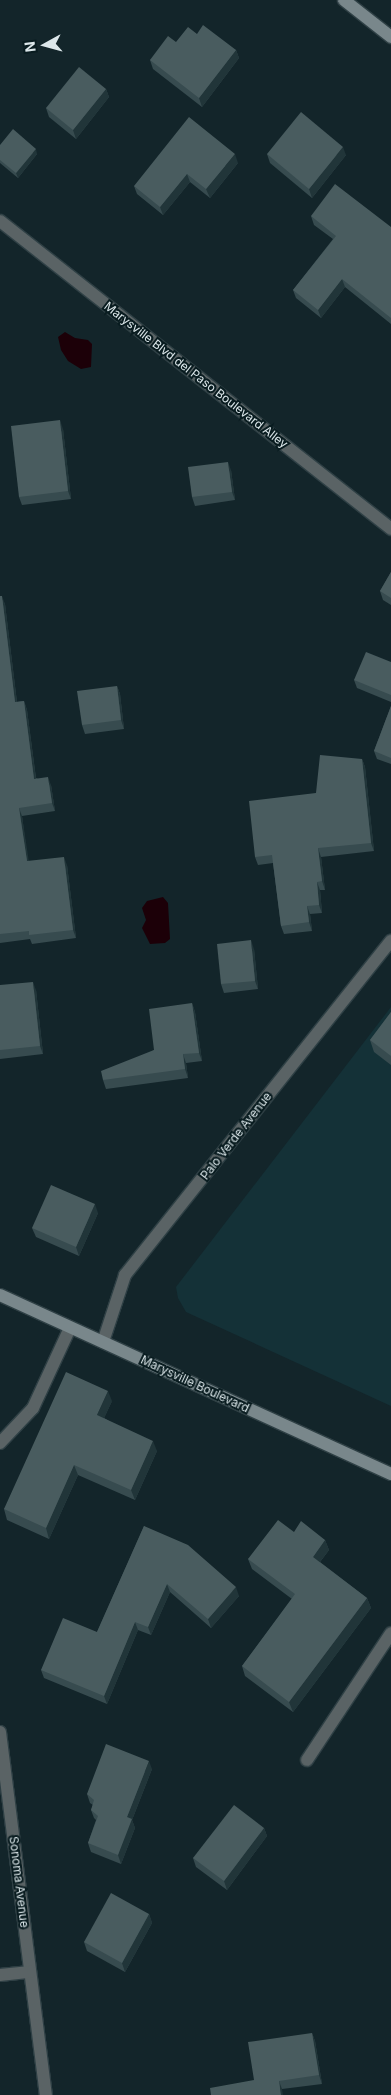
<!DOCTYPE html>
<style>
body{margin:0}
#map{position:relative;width:391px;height:2095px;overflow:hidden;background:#13252a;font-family:Inter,sans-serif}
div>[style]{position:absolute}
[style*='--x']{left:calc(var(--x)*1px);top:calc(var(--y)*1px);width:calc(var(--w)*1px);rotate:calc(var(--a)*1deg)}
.built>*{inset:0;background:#143137}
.water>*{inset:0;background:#1c0008}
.roads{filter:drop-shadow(1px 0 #2f4045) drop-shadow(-1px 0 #2f4045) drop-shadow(0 1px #2f4045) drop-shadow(0 -1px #2f4045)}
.lane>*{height:12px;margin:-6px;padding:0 6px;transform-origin:6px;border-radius:6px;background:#5a6365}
.street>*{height:12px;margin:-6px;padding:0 6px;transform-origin:6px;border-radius:6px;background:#5a6365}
.secondary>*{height:12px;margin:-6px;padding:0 6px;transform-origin:6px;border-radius:6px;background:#79878b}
.wall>*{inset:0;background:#374b4f}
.shaded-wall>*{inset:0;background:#213539}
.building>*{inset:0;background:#495c5f}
span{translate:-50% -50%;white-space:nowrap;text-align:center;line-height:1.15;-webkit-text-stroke:4px #091c20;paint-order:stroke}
.street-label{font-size:12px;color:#dce7ea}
.north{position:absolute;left:20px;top:20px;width:50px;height:50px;-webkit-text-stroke:4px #091c20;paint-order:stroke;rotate:263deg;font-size:14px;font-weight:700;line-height:20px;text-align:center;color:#dce7ea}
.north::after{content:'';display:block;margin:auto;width:18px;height:22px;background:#dce7ea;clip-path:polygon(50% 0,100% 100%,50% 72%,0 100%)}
</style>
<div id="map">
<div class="built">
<i style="clip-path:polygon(391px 1007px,391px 1406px,186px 1312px,178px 1298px,176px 1287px)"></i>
</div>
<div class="water">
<i style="clip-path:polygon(65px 332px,75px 338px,88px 340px,92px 344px,91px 367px,81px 369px,68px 361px,61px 350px,58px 337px)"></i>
<i style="clip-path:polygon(163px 897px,168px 903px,170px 939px,165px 943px,150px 944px,142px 928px,146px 920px,142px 908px,147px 901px)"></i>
</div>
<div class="roads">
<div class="lane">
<i style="--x:0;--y:221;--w:498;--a:38.2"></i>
<i style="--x:0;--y:1443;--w:48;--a:-46.7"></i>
<i style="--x:33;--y:1408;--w:88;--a:-65.2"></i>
<i style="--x:307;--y:1760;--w:152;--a:-56.5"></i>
</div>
<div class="street">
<i style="--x:103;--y:1342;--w:71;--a:-71.8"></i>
<i style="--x:125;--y:1275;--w:427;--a:-51.5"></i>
<i style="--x:0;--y:1732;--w:366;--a:82.8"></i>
<i style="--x:0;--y:1975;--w:30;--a:-6"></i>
</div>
<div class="secondary">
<i style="--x:344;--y:0;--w:60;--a:38.2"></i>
<i style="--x:0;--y:1295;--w:430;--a:24.6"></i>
</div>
</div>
<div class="wall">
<i style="clip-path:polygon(197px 34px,236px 50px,239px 58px,202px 107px,153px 69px,150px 60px)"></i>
<i style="clip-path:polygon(106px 89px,109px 97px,76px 139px,49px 117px,46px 108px)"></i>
<i style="clip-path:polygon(0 145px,37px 154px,18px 178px,0 163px)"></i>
<i style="clip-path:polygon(267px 154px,346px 155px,312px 198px,270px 163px)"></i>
<i style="clip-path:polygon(238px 163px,210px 198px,190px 182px,163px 215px,137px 194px,134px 186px)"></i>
<i style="clip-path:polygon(311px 216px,391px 227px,391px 324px,345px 287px,321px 318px,296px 298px,293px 290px,333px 239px,314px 225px)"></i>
<i style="clip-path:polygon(63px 429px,71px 499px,22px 505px,19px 497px)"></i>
<i style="clip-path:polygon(231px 470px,235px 500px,195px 506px,192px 497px)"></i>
<i style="clip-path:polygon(391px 572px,391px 605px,383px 600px,380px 591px)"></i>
<i style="clip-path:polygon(0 596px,5px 604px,17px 702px,24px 701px,27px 710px,36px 778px,51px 785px,55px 811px,22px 816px,28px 861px,67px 865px,76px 938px,32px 944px,30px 939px,0 943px)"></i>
<i style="clip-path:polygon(391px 662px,391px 702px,357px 688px,354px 680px)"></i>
<i style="clip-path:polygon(117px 686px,120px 694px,124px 729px,85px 734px,82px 725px)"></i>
<i style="clip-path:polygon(391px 706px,391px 764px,377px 759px,374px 751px)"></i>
<i style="clip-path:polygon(362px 759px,365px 767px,374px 851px,321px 857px,325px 890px,320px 890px,322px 913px,310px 914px,312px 931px,284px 934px,281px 926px,273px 863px,258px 865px,255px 857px,316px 793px)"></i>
<i style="clip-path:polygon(254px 949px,258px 989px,224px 993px,221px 984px)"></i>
<i style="clip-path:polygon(0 985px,36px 990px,43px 1054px,0 1059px)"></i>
<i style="clip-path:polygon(192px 1003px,195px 1012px,202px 1061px,186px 1063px,188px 1078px,106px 1089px,103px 1080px,154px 1050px)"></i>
<i style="clip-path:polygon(391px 1012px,391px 1065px,374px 1052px,370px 1040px)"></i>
<i style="clip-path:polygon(98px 1213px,79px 1256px,36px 1237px,32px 1228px)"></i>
<i style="clip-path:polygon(112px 1401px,104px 1418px,157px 1451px,135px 1500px,78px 1475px,49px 1539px,7px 1520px,4px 1509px)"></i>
<i style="clip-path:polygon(144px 1526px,239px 1596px,211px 1628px,170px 1592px,151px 1635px,138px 1630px,107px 1704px,44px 1678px,41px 1670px,97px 1632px)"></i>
<i style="clip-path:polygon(294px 1532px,325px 1540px,329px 1550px,320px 1562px,367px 1598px,371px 1608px,293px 1712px,245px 1676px,242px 1666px,292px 1599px,252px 1569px,248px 1559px)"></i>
<i style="clip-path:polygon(152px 1769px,132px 1820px,135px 1828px,121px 1864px,91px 1852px,88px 1843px,96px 1820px,94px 1818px,91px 1810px,93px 1805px,90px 1803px,87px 1794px)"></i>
<i style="clip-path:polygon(264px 1828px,267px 1836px,227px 1890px,196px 1867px,193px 1858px)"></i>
<i style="clip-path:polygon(149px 1914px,152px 1923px,125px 1972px,87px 1951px,84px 1942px)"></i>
<i style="clip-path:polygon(312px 2033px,315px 2041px,322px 2084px,282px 2089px,254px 2080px)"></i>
</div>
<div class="shaded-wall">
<i style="clip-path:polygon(236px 50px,239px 58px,202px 107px,199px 98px)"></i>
<i style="clip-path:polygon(106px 89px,109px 97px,76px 139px,73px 130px)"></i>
<i style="clip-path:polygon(343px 147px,346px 155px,312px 198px,309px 189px)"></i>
<i style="clip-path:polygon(36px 149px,37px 154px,18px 178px,16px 173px)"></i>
<i style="clip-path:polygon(235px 154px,238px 163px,210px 198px,206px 189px)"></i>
<i style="clip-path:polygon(187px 174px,190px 182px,163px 215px,160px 207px)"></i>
<i style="clip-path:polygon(342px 279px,345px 287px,321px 318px,318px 310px)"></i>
<i style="clip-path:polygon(60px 420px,63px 429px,71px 499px,68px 491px)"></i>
<i style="clip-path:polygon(228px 462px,231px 470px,235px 500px,232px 492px)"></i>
<i style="clip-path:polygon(2px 596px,5px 604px,18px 711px,15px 702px)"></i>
<i style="clip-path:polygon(117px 686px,120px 694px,124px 729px,121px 720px)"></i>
<i style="clip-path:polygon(24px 701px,27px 710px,37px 787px,34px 779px)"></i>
<i style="clip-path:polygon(362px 759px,365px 767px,374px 851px,371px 843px)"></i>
<i style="clip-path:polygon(48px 777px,51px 785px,55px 811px,52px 803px)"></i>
<i style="clip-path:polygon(19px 808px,22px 816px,30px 869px,27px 861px)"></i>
<i style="clip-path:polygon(318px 848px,321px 857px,325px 890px,322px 881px)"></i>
<i style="clip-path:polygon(64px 857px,67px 865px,76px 938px,73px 930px)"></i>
<i style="clip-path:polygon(317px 882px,320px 890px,322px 913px,319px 905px)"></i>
<i style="clip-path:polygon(307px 906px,310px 914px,312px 931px,309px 922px)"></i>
<i style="clip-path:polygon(251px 940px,254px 949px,258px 989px,255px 981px)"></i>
<i style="clip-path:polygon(33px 982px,36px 990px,43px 1054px,40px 1046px)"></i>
<i style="clip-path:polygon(192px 1003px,195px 1012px,202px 1061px,199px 1053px)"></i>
<i style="clip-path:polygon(183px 1054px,186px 1063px,188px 1078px,185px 1069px)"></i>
<i style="clip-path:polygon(95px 1204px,98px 1213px,79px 1256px,76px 1247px)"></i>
<i style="clip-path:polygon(108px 1391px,112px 1401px,101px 1425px,97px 1415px)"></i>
<i style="clip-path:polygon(153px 1441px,157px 1451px,135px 1500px,131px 1490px)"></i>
<i style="clip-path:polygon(74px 1465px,78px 1475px,49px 1539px,46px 1528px)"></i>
<i style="clip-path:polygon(325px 1540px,329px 1550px,316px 1567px,313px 1557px)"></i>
<i style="clip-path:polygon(167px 1584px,170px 1592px,151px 1635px,148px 1627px)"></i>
<i style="clip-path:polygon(236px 1587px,239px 1596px,211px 1628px,208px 1619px)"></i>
<i style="clip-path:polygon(367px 1598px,371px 1608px,293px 1712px,289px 1702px)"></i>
<i style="clip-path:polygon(135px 1622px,138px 1630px,107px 1704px,104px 1696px)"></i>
<i style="clip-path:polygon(149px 1761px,152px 1769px,132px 1820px,135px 1828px,121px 1864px,118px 1855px,127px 1817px)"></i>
<i style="clip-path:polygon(264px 1828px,267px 1836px,227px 1890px,224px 1881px)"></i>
<i style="clip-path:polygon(149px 1914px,152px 1923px,125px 1972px,122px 1963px)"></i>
<i style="clip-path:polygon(312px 2033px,315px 2041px,322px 2084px,319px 2075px)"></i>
<i style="clip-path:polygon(279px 2081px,282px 2089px,283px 2095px,281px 2095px)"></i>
</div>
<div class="building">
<i style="clip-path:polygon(203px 25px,236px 50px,199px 98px,150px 60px,168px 36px,176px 42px,188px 27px,197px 34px)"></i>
<i style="clip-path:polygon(79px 67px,106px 89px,73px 130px,46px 108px)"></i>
<i style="clip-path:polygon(301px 112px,343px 147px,309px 189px,267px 154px)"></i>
<i style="clip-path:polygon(189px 117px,235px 154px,206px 189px,187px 174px,160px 207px,134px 186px)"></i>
<i style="clip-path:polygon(13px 129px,36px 149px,16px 173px,0 160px,0 145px)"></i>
<i style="clip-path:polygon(335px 184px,391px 227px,391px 318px,342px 279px,318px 310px,293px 290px,336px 236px,311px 216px)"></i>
<i style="clip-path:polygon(60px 420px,68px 491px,19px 497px,11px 426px)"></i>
<i style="clip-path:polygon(228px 462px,232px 492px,192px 497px,188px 467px)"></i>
<i style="clip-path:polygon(391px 572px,391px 598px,380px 591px)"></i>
<i style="clip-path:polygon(0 596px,2px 596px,15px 702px,24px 701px,34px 779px,48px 777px,52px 803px,19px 808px,27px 861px,64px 857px,73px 930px,29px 935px,29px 931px,0 934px)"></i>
<i style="clip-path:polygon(366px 652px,391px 662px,391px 695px,354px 680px)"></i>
<i style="clip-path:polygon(117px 686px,121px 720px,82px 725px,77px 691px)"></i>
<i style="clip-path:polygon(391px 706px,391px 758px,374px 751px)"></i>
<i style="clip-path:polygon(320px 755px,362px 759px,371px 843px,318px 848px,322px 881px,317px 882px,319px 905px,307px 906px,309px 922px,281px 926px,272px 855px,255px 857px,249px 801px,316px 793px)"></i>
<i style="clip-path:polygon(251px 940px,255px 981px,221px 984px,217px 944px)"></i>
<i style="clip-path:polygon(33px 982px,40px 1046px,0 1050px,0 985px)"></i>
<i style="clip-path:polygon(192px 1003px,199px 1053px,183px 1054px,185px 1069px,103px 1080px,101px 1071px,154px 1050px,149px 1009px)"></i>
<i style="clip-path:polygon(391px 1012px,391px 1056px,370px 1040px)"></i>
<i style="clip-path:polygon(51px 1185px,95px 1204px,76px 1247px,32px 1228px)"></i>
<i style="clip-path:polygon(66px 1372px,108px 1391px,97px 1415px,153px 1441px,131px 1490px,74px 1465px,46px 1528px,4px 1509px)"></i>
<i style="clip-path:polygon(278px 1520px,294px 1532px,301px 1521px,325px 1540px,313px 1557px,367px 1598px,289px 1702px,242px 1666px,295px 1594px,248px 1559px)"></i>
<i style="clip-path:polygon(144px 1526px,188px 1545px,236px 1587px,208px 1619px,167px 1584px,148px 1627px,135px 1622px,104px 1696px,41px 1670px,63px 1618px,97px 1632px)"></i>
<i style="clip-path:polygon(106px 1744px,149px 1761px,127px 1817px,132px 1819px,118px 1855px,88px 1843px,98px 1816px,91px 1810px,94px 1800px,87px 1794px)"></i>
<i style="clip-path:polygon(234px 1805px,264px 1828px,224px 1881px,193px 1858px)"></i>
<i style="clip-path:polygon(111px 1893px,149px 1914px,122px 1963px,84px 1942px)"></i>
<i style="clip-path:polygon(312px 2033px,319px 2075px,279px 2081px,281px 2095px,211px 2095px,210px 2088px,254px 2080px,248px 2042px)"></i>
</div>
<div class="street-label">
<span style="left:196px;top:375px;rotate:38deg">Marysville Blvd del Paso Boulevard Alley</span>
<span style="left:236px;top:1136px;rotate:-52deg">Palo Verde Avenue</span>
<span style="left:195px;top:1384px;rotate:25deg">Marysville Boulevard</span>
<span style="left:19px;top:1882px;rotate:83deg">Sonoma Avenue</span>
</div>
<div class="north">N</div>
</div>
